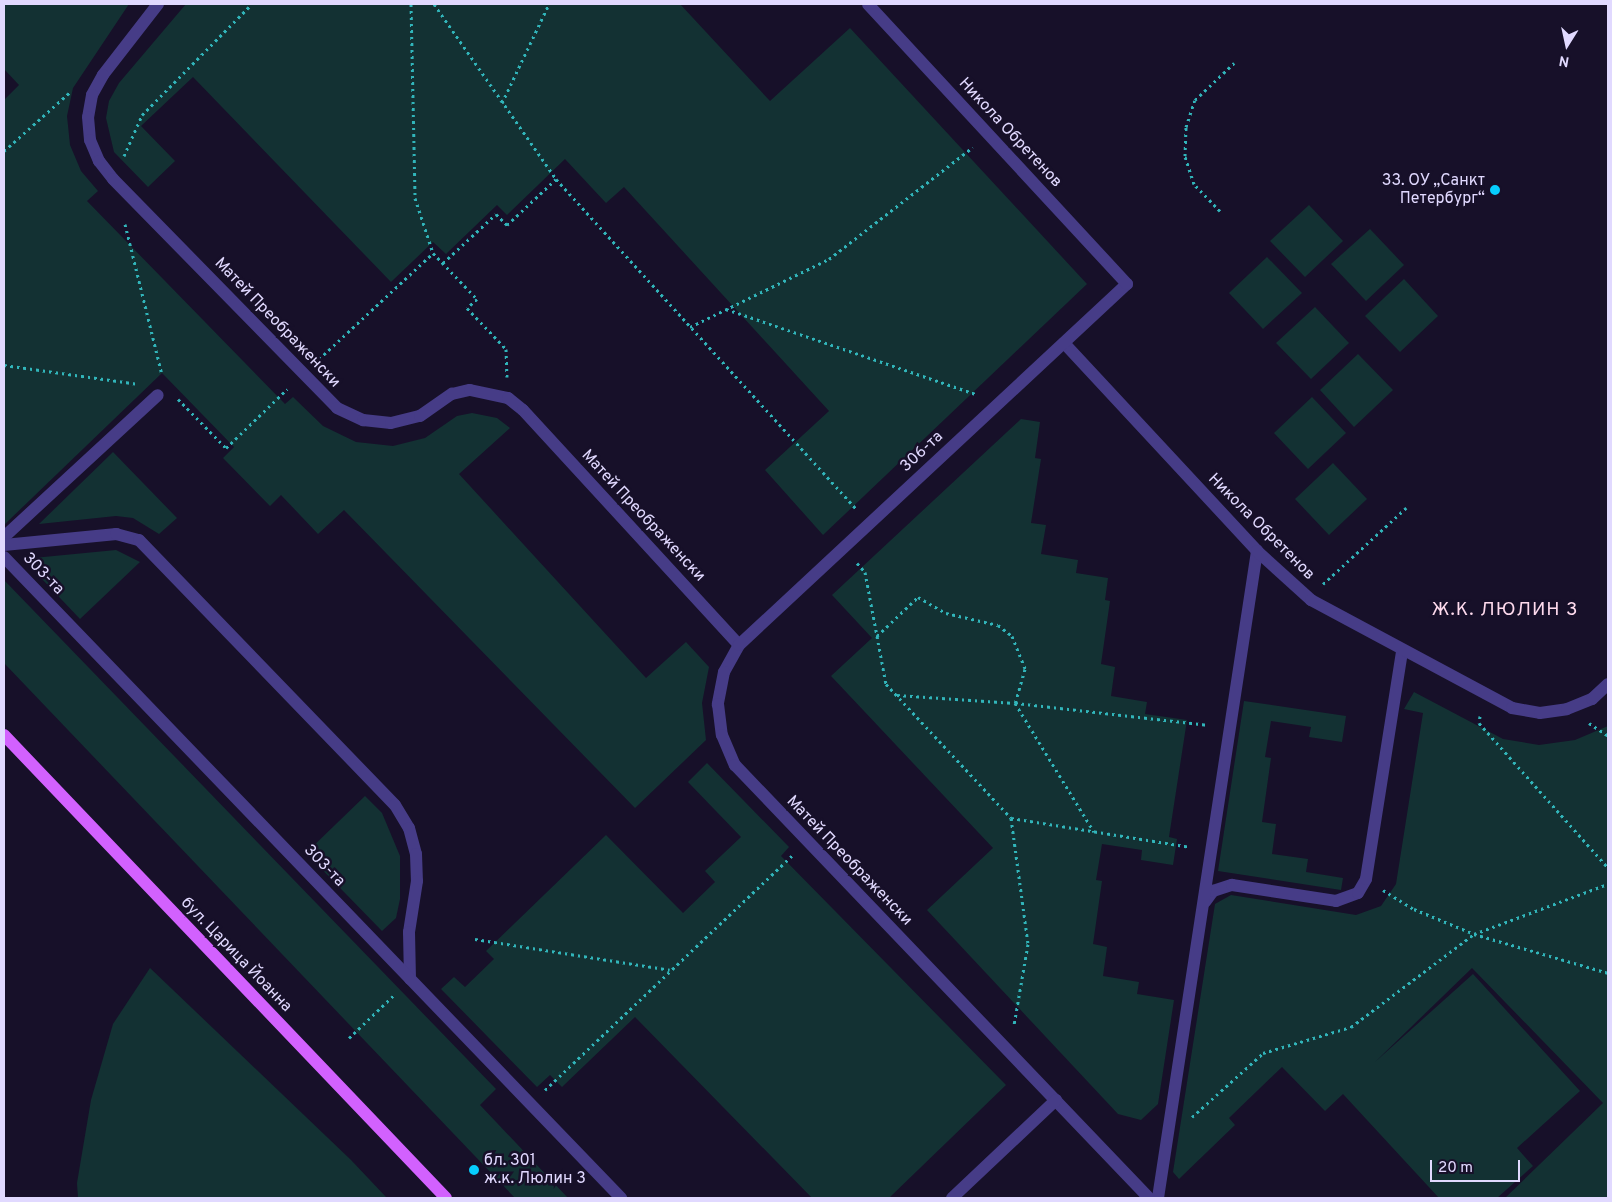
<!DOCTYPE html>
<meta charset="utf-8">
<style>
body{margin:0}
#map{position:relative;width:1612px;height:1202px;overflow:hidden;background:#171029;font-family:Overpass,sans-serif}
div>[style]{position:absolute}
[style*='--x']{left:calc(var(--x)*1px);top:calc(var(--y)*1px);width:calc(var(--w)*1px);rotate:calc(var(--a)*1deg)}
.green>*{inset:0;background:#133133}
.path>*{height:3px;margin-top:-1.5px;transform-origin:0;background:repeating-linear-gradient(90deg,#31b5ba 0 2.5px,transparent 0 6.5px)}
.service>*{height:12px;margin:-6px;padding:0 6px;transform-origin:6px;border-radius:6px;background:#463c87}
.minor>*{height:12px;margin:-6px;padding:0 6px;transform-origin:6px;border-radius:6px;background:#463c87}
.primary>*{height:12px;margin:-6px;padding:0 6px;transform-origin:6px;border-radius:6px;background:#d261fe}
.dots>*{width:14px;height:14px;translate:-50% -50%;box-sizing:border-box;border:2px solid #171029;border-radius:50%}
span{translate:-50% -50%;white-space:nowrap;text-align:center;line-height:1.15;-webkit-text-stroke:5px #171029;paint-order:stroke}
.street-label{font-size:16px;color:#e1d9ff}
.poi-label{font-size:16px;color:#e1d9ff}
.right{translate:-100% -50%;text-align:right}
.left{translate:0 -50%;text-align:left}
.quarter-label{font-size:19px;color:#ffdbee;letter-spacing:1px}
.frame{position:absolute;inset:0;border:5px solid #e1d9ff;pointer-events:none}
.north{position:absolute;left:1542px;top:20px;width:50px;height:50px;-webkit-text-stroke:4px #171029;paint-order:stroke;rotate:190deg;font-size:14px;font-weight:700;line-height:20px;text-align:center;color:#e1d9ff}
.north::after{content:'';display:block;margin:auto;width:18px;height:22px;background:#e1d9ff;clip-path:polygon(50% 0,100% 100%,50% 72%,0 100%)}
.scale{position:absolute;left:1430px;top:1160px;width:90px;height:22px;box-sizing:border-box;border:2px solid #e1d9ff;border-top:0;padding-left:6px;font-size:15px;line-height:18px;white-space:nowrap;color:#e1d9ff;-webkit-text-stroke:4px #171029;paint-order:stroke}
</style>
<div id="map">
<div class="green">
<i style="clip-path:polygon(4px 4px,129px 4px,73px 88px,67px 116px,70px 145px,81px 171px,98px 191px,87px 201px,285px 404px,293px 397px,323px 426px,356px 442px,393px 446px,425px 438px,457px 416px,472px 413px,497px 418px,510px 428px,459px 474px,646px 678px,686px 642px,709px 667px,702px 703px,706px 740px,635px 808px,344px 510px,318px 534px,281px 495px,270px 506px,223px 458px,234px 447px,162px 373px,4px 525px,4px 100px,19px 85px,4px 69px)"></i>
<i style="clip-path:polygon(186px 4px,680px 4px,770px 101px,850px 28px,1087px 284px,823px 535px,765px 470px,829px 411px,624px 187px,606px 203px,565px 159px,507px 215px,497px 205px,446px 254px,433px 242px,391px 282px,193px 77px,141px 126px,175px 161px,148px 187px,114px 152px,106px 118px,109px 101px,119px 83px)"></i>
<i style="clip-path:polygon(1309px 205px,1343px 241px,1305px 277px,1270px 241px)"></i>
<i style="clip-path:polygon(1370px 229px,1404px 265px,1366px 301px,1331px 264px)"></i>
<i style="clip-path:polygon(1267px 257px,1302px 293px,1263px 329px,1229px 293px)"></i>
<i style="clip-path:polygon(1404px 279px,1438px 316px,1400px 352px,1365px 316px)"></i>
<i style="clip-path:polygon(1315px 307px,1349px 343px,1311px 379px,1276px 343px)"></i>
<i style="clip-path:polygon(1358px 354px,1393px 390px,1354px 427px,1320px 390px)"></i>
<i style="clip-path:polygon(1312px 397px,1346px 433px,1308px 469px,1274px 433px)"></i>
<i style="clip-path:polygon(1021px 419px,1040px 422px,1035px 458px,1041px 459px,1031px 523px,1046px 525px,1041px 554px,1078px 560px,1076px 573px,1108px 578px,1105px 600px,1110px 601px,1101px 664px,1115px 667px,1111px 696px,1147px 702px,1145px 714px,1187px 720px,1169px 837px,1177px 839px,1173px 865px,1141px 860px,1142px 850px,1102px 844px,1096px 880px,1102px 881px,1093px 944px,1107px 947px,1103px 976px,1139px 982px,1137px 994px,1174px 1000px,1158px 1104px,1141px 1120px,1118px 1114px,927px 910px,993px 848px,831px 676px,872px 638px,832px 595px)"></i>
<i style="clip-path:polygon(113px 452px,177px 518px,159px 534px,133px 518px,116px 516px,39px 524px)"></i>
<i style="clip-path:polygon(1333px 463px,1367px 499px,1329px 535px,1295px 499px)"></i>
<i style="clip-path:polygon(116px 550px,140px 562px,80px 619px,23px 559px)"></i>
<i style="clip-path:polygon(4px 580px,496px 1089px,480px 1105px,568px 1198px,515px 1198px,4px 663px)"></i>
<i style="clip-path:polygon(1414px 692px,1503px 739px,1539px 745px,1575px 740px,1608px 726px,1608px 1198px,1505px 1198px,1603px 1103px,1472px 968px,1375px 1062px,1473px 974px,1580px 1091px,1517px 1148px,1533px 1166px,1497px 1198px,1439px 1198px,1343px 1094px,1325px 1111px,1282px 1067px,1229px 1118px,1235px 1125px,1179px 1179px,1173px 1172px,1215px 904px,1231px 895px,1356px 915px,1381px 906px,1396px 884px,1423px 713px,1404px 709px)"></i>
<i style="clip-path:polygon(1244px 701px,1346px 716px,1342px 742px,1309px 737px,1311px 727px,1271px 721px,1265px 757px,1271px 758px,1262px 822px,1276px 824px,1272px 854px,1308px 859px,1306px 872px,1343px 878px,1341px 890px,1218px 871px)"></i>
<i style="clip-path:polygon(707px 763px,789px 847px,781px 856px,1006px 1085px,889px 1198px,812px 1198px,635px 1017px,562px 1087px,550px 1075px,537px 1087px,441px 989px,454px 977px,465px 987px,494px 959px,486px 951px,606px 835px,683px 913px,715px 882px,705px 871px,741px 837px,688px 782px)"></i>
<i style="clip-path:polygon(365px 796px,382px 813px,400px 856px,400px 899px,396px 918px,382px 931px,306px 853px)"></i>
<i style="clip-path:polygon(150px 968px,351px 1160px,386px 1197px,78px 1198px,77px 1183px,91px 1100px,113px 1024px)"></i>
</div>
<div class="path">
<i style="--x:411;--y:4;--w:194;--a:88.8"></i>
<i style="--x:415;--y:198;--w:58;--a:71.9"></i>
<i style="--x:434;--y:4;--w:213;--a:55.1"></i>
<i style="--x:556;--y:179;--w:446;--a:47.7"></i>
<i style="--x:502;--y:103;--w:110;--a:-64.6"></i>
<i style="--x:4;--y:151;--w:90;--a:-41.8"></i>
<i style="--x:124;--y:156;--w:45;--a:-66.3"></i>
<i style="--x:142;--y:115;--w:156;--a:-45.3"></i>
<i style="--x:1220;--y:211;--w:37;--a:-134"></i>
<i style="--x:1194;--y:184;--w:29;--a:-108"></i>
<i style="--x:1185;--y:156;--w:29;--a:-88"></i>
<i style="--x:1186;--y:127;--w:28;--a:-72"></i>
<i style="--x:1195;--y:100;--w:54;--a:-43.5"></i>
<i style="--x:125;--y:224;--w:155;--a:76.2"></i>
<i style="--x:443;--y:263;--w:72;--a:-42.8"></i>
<i style="--x:496;--y:214;--w:16;--a:45"></i>
<i style="--x:507;--y:225;--w:67;--a:-43.2"></i>
<i style="--x:726;--y:309;--w:266;--a:18.8"></i>
<i style="--x:690;--y:327;--w:155;--a:-26.1"></i>
<i style="--x:829;--y:259;--w:182;--a:-37.9"></i>
<i style="--x:319;--y:359;--w:156;--a:-42.9"></i>
<i style="--x:433;--y:253;--w:64;--a:46.3"></i>
<i style="--x:477;--y:299;--w:13;--a:138"></i>
<i style="--x:467;--y:308;--w:57;--a:46.4"></i>
<i style="--x:506;--y:349;--w:28;--a:88"></i>
<i style="--x:4;--y:365;--w:136;--a:8"></i>
<i style="--x:178;--y:399;--w:69;--a:45.6"></i>
<i style="--x:226;--y:448;--w:85;--a:-44"></i>
<i style="--x:857;--y:563;--w:12;--a:48"></i>
<i style="--x:865;--y:572;--w:114;--a:79.4"></i>
<i style="--x:886;--y:684;--w:183;--a:47"></i>
<i style="--x:1011;--y:818;--w:127;--a:82.3"></i>
<i style="--x:1028;--y:944;--w:82;--a:99.8"></i>
<i style="--x:1323;--y:584;--w:113;--a:-42.5"></i>
<i style="--x:877;--y:636;--w:57;--a:-43.6"></i>
<i style="--x:918;--y:597;--w:32;--a:30"></i>
<i style="--x:946;--y:613;--w:53;--a:13"></i>
<i style="--x:998;--y:625;--w:18;--a:38"></i>
<i style="--x:1012;--y:636;--w:35;--a:68"></i>
<i style="--x:1025;--y:669;--w:35;--a:106"></i>
<i style="--x:1015;--y:703;--w:151;--a:58.5"></i>
<i style="--x:897;--y:695;--w:118;--a:3.9"></i>
<i style="--x:1015;--y:703;--w:195;--a:6.5"></i>
<i style="--x:1480;--y:716;--w:7;--a:98"></i>
<i style="--x:1479;--y:723;--w:194;--a:48.3"></i>
<i style="--x:1589;--y:723;--w:23;--a:34"></i>
<i style="--x:1011;--y:818;--w:182;--a:9.2"></i>
<i style="--x:1383;--y:890;--w:36;--a:32"></i>
<i style="--x:1414;--y:909;--w:65;--a:22.6"></i>
<i style="--x:1474;--y:934;--w:140;--a:16.2"></i>
<i style="--x:475;--y:939;--w:197;--a:9"></i>
<i style="--x:349;--y:1038;--w:64;--a:-43.7"></i>
<i style="--x:545;--y:1090;--w:342;--a:-43.5"></i>
<i style="--x:1192;--y:1117;--w:96;--a:-42"></i>
<i style="--x:1263;--y:1053;--w:92;--a:-16.5"></i>
<i style="--x:1351;--y:1027;--w:154;--a:-37.1"></i>
<i style="--x:1474;--y:934;--w:143;--a:-20.5"></i>
</div>
<div class="service">
<i style="--x:4;--y:537;--w:209;--a:-42.7"></i>
<i style="--x:4;--y:545;--w:113;--a:-5.6"></i>
<i style="--x:116;--y:534;--w:24;--a:15"></i>
<i style="--x:139;--y:540;--w:368;--a:46"></i>
<i style="--x:395;--y:805;--w:27;--a:59"></i>
<i style="--x:409;--y:828;--w:27;--a:75"></i>
<i style="--x:416;--y:854;--w:27;--a:88"></i>
<i style="--x:417;--y:881;--w:52;--a:98.9"></i>
<i style="--x:409;--y:932;--w:47;--a:88.8"></i>
<i style="--x:1205;--y:902;--w:14;--a:-54"></i>
<i style="--x:1213;--y:891;--w:20;--a:-18"></i>
<i style="--x:1232;--y:885;--w:105;--a:8.7"></i>
<i style="--x:1336;--y:901;--w:23;--a:-20"></i>
<i style="--x:1358;--y:893;--w:16;--a:-60"></i>
<i style="--x:1366;--y:879;--w:230;--a:-81"></i>
<i style="--x:1158;--y:1198;--w:655;--a:-81.3"></i>
</div>
<div class="minor">
<i style="--x:158;--y:4;--w:90;--a:127.8"></i>
<i style="--x:103;--y:75;--w:23;--a:119"></i>
<i style="--x:92;--y:95;--w:22;--a:100"></i>
<i style="--x:88;--y:117;--w:23;--a:85"></i>
<i style="--x:90;--y:140;--w:23;--a:67"></i>
<i style="--x:99;--y:161;--w:23;--a:52"></i>
<i style="--x:113;--y:179;--w:320;--a:45.6"></i>
<i style="--x:337;--y:408;--w:29;--a:25"></i>
<i style="--x:363;--y:420;--w:28;--a:6"></i>
<i style="--x:391;--y:423;--w:30;--a:-14"></i>
<i style="--x:420;--y:416;--w:39;--a:-35"></i>
<i style="--x:452;--y:394;--w:18;--a:-13"></i>
<i style="--x:470;--y:390;--w:39;--a:12"></i>
<i style="--x:508;--y:398;--w:19;--a:39"></i>
<i style="--x:523;--y:410;--w:319;--a:47.4"></i>
<i style="--x:739;--y:645;--w:31;--a:119"></i>
<i style="--x:724;--y:672;--w:33;--a:101"></i>
<i style="--x:718;--y:704;--w:31;--a:83"></i>
<i style="--x:722;--y:735;--w:33;--a:67"></i>
<i style="--x:735;--y:765;--w:599;--a:46.29"></i>
<i style="--x:1064;--y:343;--w:284;--a:47.1"></i>
<i style="--x:1257;--y:551;--w:73;--a:42.2"></i>
<i style="--x:1311;--y:600;--w:228;--a:28.2"></i>
<i style="--x:1512;--y:708;--w:28;--a:10"></i>
<i style="--x:1540;--y:713;--w:27;--a:-8"></i>
<i style="--x:1567;--y:709;--w:27;--a:-22"></i>
<i style="--x:1592;--y:699;--w:22;--a:-43"></i>
<i style="--x:4;--y:557;--w:890;--a:46.09"></i>
<i style="--x:739;--y:645;--w:530;--a:-42.94"></i>
<i style="--x:1127;--y:284;--w:381;--a:-132.8"></i>
<i style="--x:952;--y:1198;--w:143;--a:-43.3"></i>
</div>
<div class="primary">
<i style="--x:4;--y:735;--w:640;--a:46.33"></i>
</div>
<div class="dots">
<i style="left:1495px;top:190px;background:#06cdfd"></i>
<i style="left:474px;top:1170px;background:#06cdfd"></i>
</div>
<div class="street-label">
<span style="left:1010px;top:133px;rotate:47deg">Никола Обретенов</span>
<span style="left:277px;top:323px;rotate:46deg">Матей Преображенски</span>
<span style="left:922px;top:452px;rotate:-43deg">306-та</span>
<span style="left:643px;top:516px;rotate:47deg">Матей Преображенски</span>
<span style="left:1261px;top:527px;rotate:45deg">Никола Обретенов</span>
<span style="left:43px;top:574px;rotate:46deg">303-та</span>
<span style="left:849px;top:861px;rotate:46deg">Матей Преображенски</span>
<span style="left:324px;top:866px;rotate:46deg">303-та</span>
<span style="left:236px;top:955px;rotate:46deg">бул. Царица Йоанна</span>
</div>
<div class="poi-label">
<span class="right" style="left:1485px;top:190px">33. ОУ „Санкт<br>Петербург“</span>
<span class="left" style="left:484px;top:1170px">бл. 301<br>ж.к. Люлин 3</span>
</div>
<div class="quarter-label">
<span style="left:1505px;top:611px">Ж.К. ЛЮЛИН 3</span>
</div>
<div class="frame"></div>
<div class="north">N</div>
<div class="scale">20 m</div>
</div>
